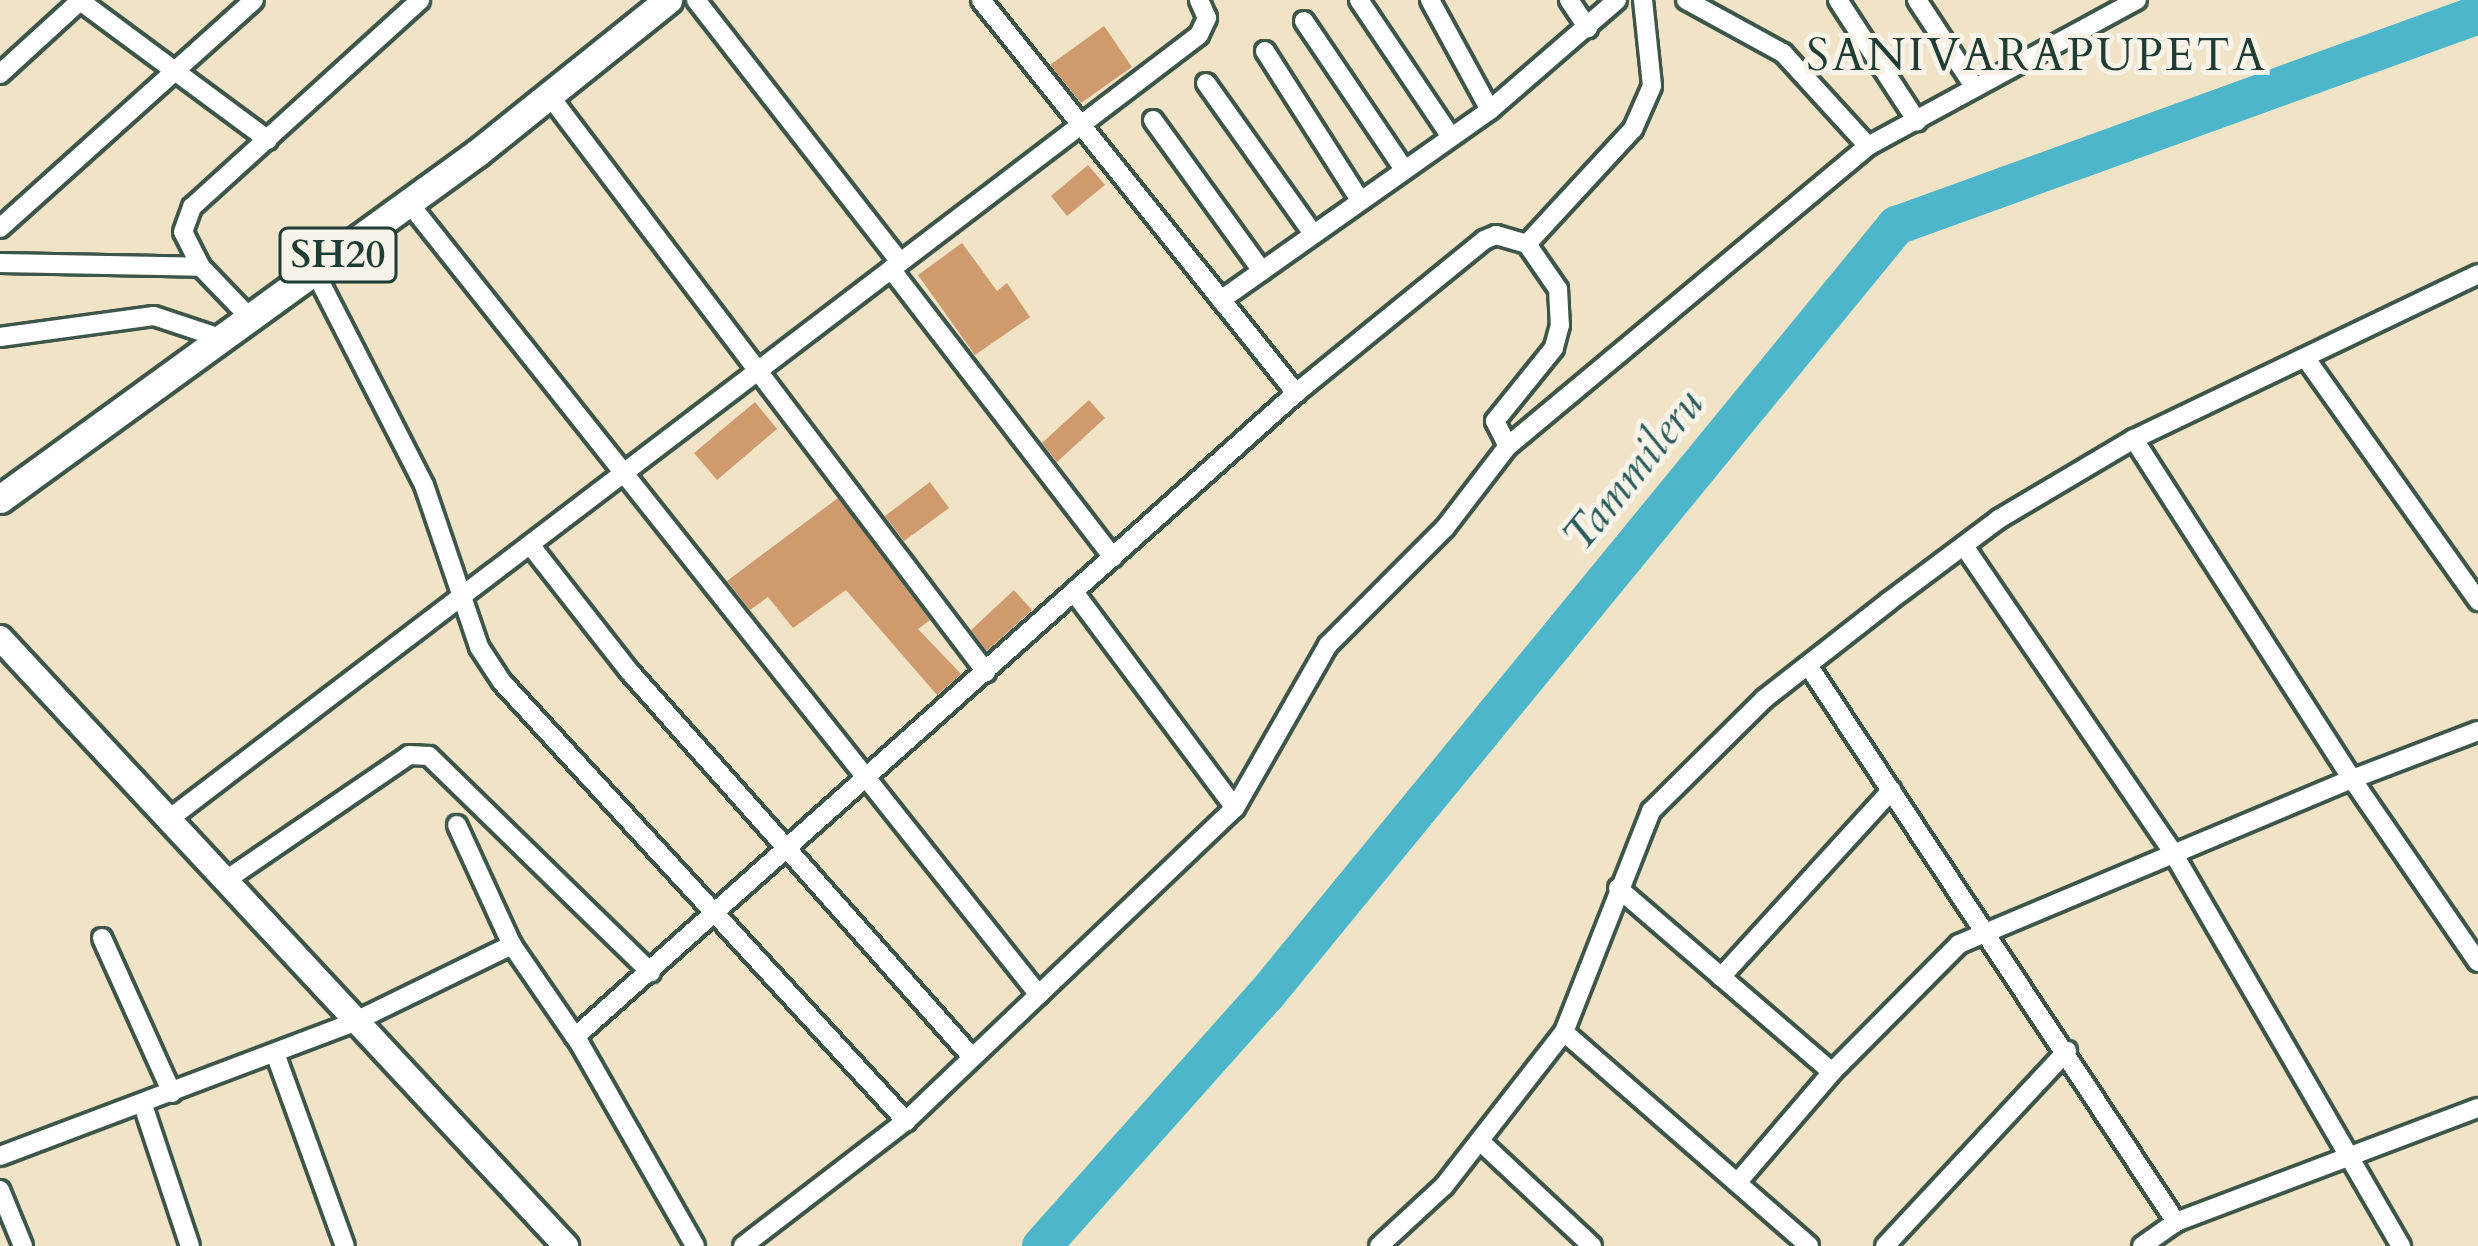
<!DOCTYPE html>
<style>
body{margin:0}
#map{position:relative;width:2478px;height:1246px;overflow:hidden;background:#f0e3c6;font-family:Cardo,serif}
div>[style]{position:absolute}
[style*='--x']{left:calc(var(--x)*1px);top:calc(var(--y)*1px);width:calc(var(--w)*1px);rotate:calc(var(--a)*1deg)}
.river>*{height:39px;margin:-19.5px;padding:0 19.5px;transform-origin:19.5px;border-radius:19.5px;background:#4db6cb}
.building>*{inset:0;background:#d09a6f}
.roads{filter:drop-shadow(3px 0 #3e564a) drop-shadow(-3px 0 #3e564a) drop-shadow(0 3px #3e564a) drop-shadow(0 -3px #3e564a)}
.minor>*{height:18px;margin:-9px;padding:0 9px;transform-origin:9px;border-radius:9px;background:#fff}
.secondary>*{height:24px;margin:-12px;padding:0 12px;transform-origin:12px;border-radius:12px;background:#fff}
.primary>*{height:27px;margin:-13.5px;padding:0 13.5px;transform-origin:13.5px;border-radius:13.5px;background:#fff}
span{translate:-50% -50%;white-space:nowrap;text-align:center;line-height:1.15;-webkit-text-stroke:10px #f7f3e8;paint-order:stroke}
.shield-label span{padding:3px 9px;background:#f7f3e8;border:3px solid;border-radius:9px;-webkit-text-stroke-width:0}
.shield-label{font-size:39px;color:#1f3d34;font-weight:700}
.neighbourhood-label{font-size:45px;color:#1f3d34;letter-spacing:3px}
.water-label{font-size:45px;color:#2a5b5a;font-style:italic}
</style>
<div id="map">
<div class="river">
<i style="--x:1041;--y:1246;--w:336;--a:-48.3"></i>
<i style="--x:1265;--y:995;--w:996;--a:-50.67"></i>
<i style="--x:1896;--y:225;--w:619;--a:-19.93"></i>
</div>
<div class="building">
<i style="clip-path:polygon(1104px 26px,1132px 67px,1081px 103px,1050px 65px)"></i>
<i style="clip-path:polygon(1088px 165px,1105px 185px,1067px 216px,1051px 196px)"></i>
<i style="clip-path:polygon(962px 243px,997px 291px,1007px 283px,1030px 317px,975px 355px,918px 275px)"></i>
<i style="clip-path:polygon(1089px 400px,1105px 418px,1057px 462px,1042px 443px)"></i>
<i style="clip-path:polygon(755px 402px,777px 429px,717px 480px,694px 453px)"></i>
<i style="clip-path:polygon(930px 482px,949px 508px,904px 541px,885px 516px)"></i>
<i style="clip-path:polygon(838px 498px,930px 620px,918px 629px,961px 674px,937px 695px,846px 590px,793px 628px,768px 597px,750px 610px,727px 581px)"></i>
<i style="clip-path:polygon(1014px 590px,1032px 610px,987px 651px,971px 630px)"></i>
</div>
<div class="roads">
<div class="minor">
<i style="--x:79;--y:0;--w:235;--a:36.5"></i>
<i style="--x:696;--y:0;--w:332;--a:52.1"></i>
<i style="--x:981;--y:0;--w:504;--a:51.29"></i>
<i style="--x:1359;--y:0;--w:165;--a:56.1"></i>
<i style="--x:1430;--y:0;--w:125;--a:61.4"></i>
<i style="--x:1569;--y:0;--w:34;--a:56"></i>
<i style="--x:1643;--y:0;--w:86;--a:84"></i>
<i style="--x:1652;--y:86;--w:47;--a:113.8"></i>
<i style="--x:1633;--y:129;--w:156;--a:132.7"></i>
<i style="--x:1527;--y:244;--w:55;--a:55.4"></i>
<i style="--x:1558;--y:289;--w:36;--a:87"></i>
<i style="--x:1560;--y:325;--w:24;--a:105"></i>
<i style="--x:1554;--y:348;--w:94;--a:128.9"></i>
<i style="--x:1495;--y:421;--w:28;--a:63"></i>
<i style="--x:1508;--y:446;--w:469;--a:-39.8"></i>
<i style="--x:1868;--y:146;--w:306;--a:-28.5"></i>
<i style="--x:1686;--y:0;--w:111;--a:28.7"></i>
<i style="--x:1783;--y:53;--w:126;--a:47.6"></i>
<i style="--x:1838;--y:0;--w:145;--a:56.9"></i>
<i style="--x:1917;--y:0;--w:105;--a:56.6"></i>
<i style="--x:1304;--y:21;--w:179;--a:56"></i>
<i style="--x:1265;--y:51;--w:177;--a:57.5"></i>
<i style="--x:0;--y:74;--w:108;--a:-42.4"></i>
<i style="--x:1206;--y:83;--w:183;--a:54.6"></i>
<i style="--x:549;--y:95;--w:724;--a:52.86"></i>
<i style="--x:1153;--y:120;--w:186;--a:54.2"></i>
<i style="--x:1262;--y:271;--w:279;--a:-35.2"></i>
<i style="--x:1490;--y:110;--w:168;--a:-40.9"></i>
<i style="--x:409;--y:203;--w:1012;--a:51.5"></i>
<i style="--x:0;--y:228;--w:341;--a:-41.9"></i>
<i style="--x:0;--y:263;--w:201;--a:1.1"></i>
<i style="--x:201;--y:267;--w:72;--a:46.1"></i>
<i style="--x:201;--y:267;--w:39;--a:-117"></i>
<i style="--x:183;--y:232;--w:27;--a:-70"></i>
<i style="--x:192;--y:207;--w:308;--a:-42.2"></i>
<i style="--x:891;--y:269;--w:364;--a:52.4"></i>
<i style="--x:315;--y:272;--w:239;--a:62.9"></i>
<i style="--x:424;--y:485;--w:171;--a:71.2"></i>
<i style="--x:479;--y:647;--w:42;--a:56.7"></i>
<i style="--x:502;--y:682;--w:597;--a:47.38"></i>
<i style="--x:1221;--y:300;--w:50;--a:-35.3"></i>
<i style="--x:0;--y:337;--w:155;--a:-7.8"></i>
<i style="--x:154;--y:316;--w:73;--a:18.4"></i>
<i style="--x:2307;--y:360;--w:296;--a:54.6"></i>
<i style="--x:531;--y:546;--w:159;--a:51.9"></i>
<i style="--x:629;--y:671;--w:516;--a:48.38"></i>
<i style="--x:1964;--y:546;--w:369;--a:55.7"></i>
<i style="--x:2172;--y:851;--w:457;--a:59.9"></i>
<i style="--x:1074;--y:592;--w:269;--a:53.3"></i>
<i style="--x:1808;--y:665;--w:668;--a:56.55"></i>
<i style="--x:2176;--y:1222;--w:323;--a:-20.7"></i>
<i style="--x:2478;--y:731;--w:135;--a:159.1"></i>
<i style="--x:2352;--y:779;--w:222;--a:55.5"></i>
<i style="--x:173;--y:816;--w:1289;--a:-37.28"></i>
<i style="--x:1199;--y:35;--w:19;--a:-65"></i>
<i style="--x:1207;--y:18;--w:20;--a:-114"></i>
<i style="--x:457;--y:825;--w:132;--a:65.4"></i>
<i style="--x:512;--y:945;--w:120;--a:55.5"></i>
<i style="--x:580;--y:1044;--w:232;--a:60.3"></i>
<i style="--x:229;--y:878;--w:218;--a:-34.3"></i>
<i style="--x:409;--y:755;--w:20;--a:3"></i>
<i style="--x:429;--y:756;--w:310;--a:44.3"></i>
<i style="--x:1618;--y:888;--w:282;--a:40.7"></i>
<i style="--x:102;--y:938;--w:170;--a:65.7"></i>
<i style="--x:1721;--y:977;--w:253;--a:-47.6"></i>
<i style="--x:1564;--y:1032;--w:325;--a:41.1"></i>
<i style="--x:575;--y:1037;--w:967;--a:-41.77"></i>
<i style="--x:1296;--y:393;--w:242;--a:-39.1"></i>
<i style="--x:1484;--y:240;--w:13;--a:-23"></i>
<i style="--x:1496;--y:235;--w:32;--a:16"></i>
<i style="--x:275;--y:1053;--w:205;--a:70.1"></i>
<i style="--x:143;--y:1105;--w:149;--a:71.6"></i>
<i style="--x:1481;--y:1142;--w:152;--a:43.1"></i>
<i style="--x:0;--y:1156;--w:379;--a:-20.7"></i>
<i style="--x:354;--y:1022;--w:176;--a:-26"></i>
<i style="--x:1737;--y:1183;--w:146;--a:-49.4"></i>
<i style="--x:1832;--y:1072;--w:180;--a:-45.2"></i>
<i style="--x:1959;--y:944;--w:426;--a:-22.8"></i>
<i style="--x:2352;--y:779;--w:404;--a:-122.7"></i>
<i style="--x:2134;--y:439;--w:382;--a:-25.6"></i>
<i style="--x:0;--y:1190;--w:61;--a:67.7"></i>
<i style="--x:743;--y:1246;--w:205;--a:-37.5"></i>
<i style="--x:906;--y:1121;--w:454;--a:-43.6"></i>
<i style="--x:1235;--y:808;--w:188;--a:-60.3"></i>
<i style="--x:1328;--y:645;--w:165;--a:-45"></i>
<i style="--x:1445;--y:528;--w:103;--a:-52.5"></i>
<i style="--x:1379;--y:1246;--w:88;--a:-42.7"></i>
<i style="--x:1444;--y:1186;--w:195;--a:-52.1"></i>
<i style="--x:1564;--y:1032;--w:238;--a:-68.5"></i>
<i style="--x:1651;--y:811;--w:159;--a:-44.7"></i>
<i style="--x:1764;--y:699;--w:157;--a:-38"></i>
<i style="--x:1888;--y:602;--w:139;--a:-36.8"></i>
<i style="--x:1999;--y:519;--w:157;--a:-30.7"></i>
<i style="--x:1885;--y:1246;--w:267;--a:-47"></i>
<i style="--x:2142;--y:1246;--w:42;--a:-35.2"></i>
</div>
<div class="secondary">
<i style="--x:0;--y:638;--w:831;--a:47.05"></i>
</div>
<div class="primary">
<i style="--x:0;--y:499;--w:589;--a:-35.96"></i>
<i style="--x:477;--y:153;--w:245;--a:-38.7"></i>
</div>
</div>
<div class="shield-label">
<span style="left:338px;top:255px">SH20</span>
</div>
<div class="neighbourhood-label">
<span style="left:2037px;top:56px">SANIVARAPUPETA</span>
</div>
<div class="water-label">
<span style="left:1633px;top:470px;rotate:-51deg">Tammileru</span>
</div>
</div>
